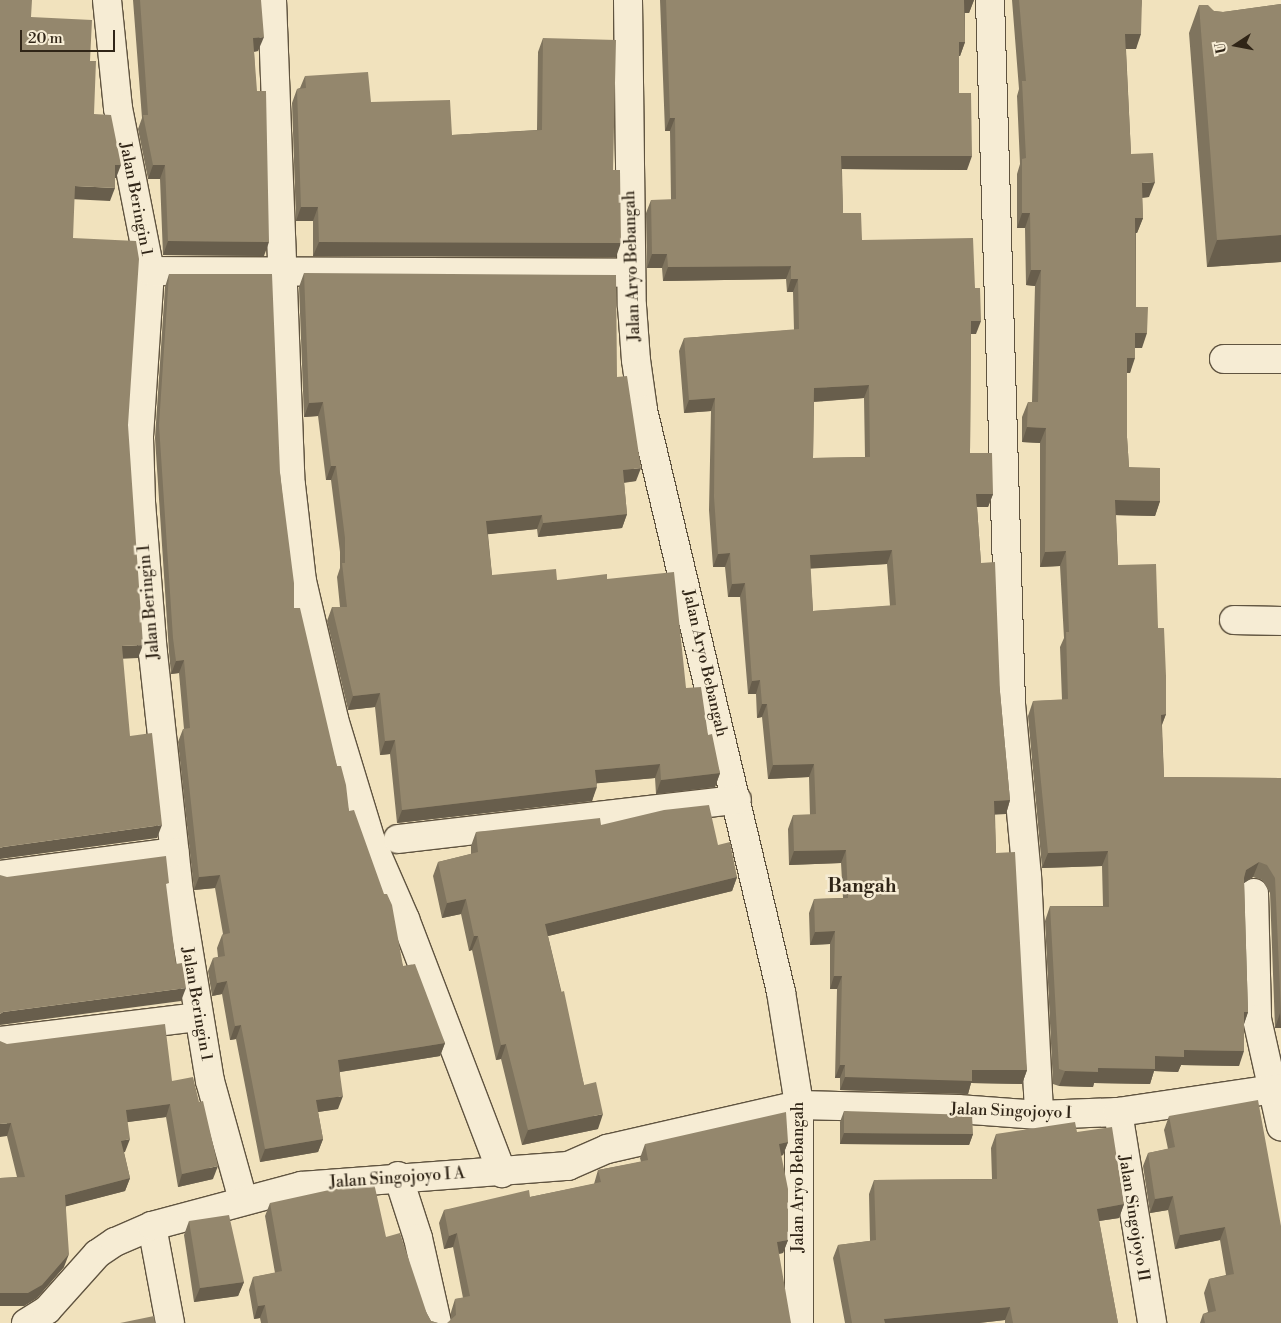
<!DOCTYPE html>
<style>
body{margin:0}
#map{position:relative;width:1281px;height:1323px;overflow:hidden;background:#f1e2bd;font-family:"Libre Bodoni",serif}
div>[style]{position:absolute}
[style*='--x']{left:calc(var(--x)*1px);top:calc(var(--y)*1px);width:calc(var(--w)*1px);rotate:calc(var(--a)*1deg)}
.roads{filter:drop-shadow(1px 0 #605440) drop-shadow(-1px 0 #605440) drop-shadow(0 1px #605440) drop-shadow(0 -1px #605440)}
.minor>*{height:28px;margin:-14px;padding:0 14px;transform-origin:14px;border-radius:14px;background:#f6ecd4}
.wall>*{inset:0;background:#7f745e}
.shaded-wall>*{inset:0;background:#685e4c}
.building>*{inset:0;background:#94876d}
span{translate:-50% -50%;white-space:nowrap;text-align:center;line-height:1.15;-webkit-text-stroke:5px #f6ecd4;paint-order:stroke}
.street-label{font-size:16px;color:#302517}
.quarter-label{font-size:19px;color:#302517;font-weight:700}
.north{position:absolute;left:1211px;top:20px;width:50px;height:50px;-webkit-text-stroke:4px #f6ecd4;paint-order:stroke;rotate:259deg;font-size:14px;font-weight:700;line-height:20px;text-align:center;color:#302517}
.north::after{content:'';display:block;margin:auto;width:18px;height:22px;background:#302517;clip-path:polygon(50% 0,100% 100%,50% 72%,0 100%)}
.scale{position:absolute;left:20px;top:30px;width:95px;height:22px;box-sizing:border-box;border:2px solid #302517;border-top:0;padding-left:6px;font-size:15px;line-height:18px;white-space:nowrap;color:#302517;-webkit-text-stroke:4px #f6ecd4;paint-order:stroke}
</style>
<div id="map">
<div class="roads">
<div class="minor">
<i style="--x:107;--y:0;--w:109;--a:84.2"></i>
<i style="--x:118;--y:108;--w:166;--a:78.9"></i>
<i style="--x:150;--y:271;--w:167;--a:93.8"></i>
<i style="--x:139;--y:438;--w:64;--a:88.2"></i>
<i style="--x:141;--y:502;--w:151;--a:85.5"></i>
<i style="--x:153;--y:653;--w:240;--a:83.8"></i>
<i style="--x:179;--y:892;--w:192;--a:80.7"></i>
<i style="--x:210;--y:1081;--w:123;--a:74.5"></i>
<i style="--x:272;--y:0;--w:485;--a:87.8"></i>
<i style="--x:291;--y:485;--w:97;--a:83.5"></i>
<i style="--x:302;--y:581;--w:142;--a:76.9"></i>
<i style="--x:334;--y:719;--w:127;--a:73.1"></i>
<i style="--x:371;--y:841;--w:85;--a:66.4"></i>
<i style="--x:405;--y:919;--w:272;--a:69.1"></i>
<i style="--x:628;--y:0;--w:306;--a:89.3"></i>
<i style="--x:632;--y:306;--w:54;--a:85.8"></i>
<i style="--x:636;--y:360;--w:50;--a:82"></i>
<i style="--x:643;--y:410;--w:598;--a:76.66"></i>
<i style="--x:781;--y:992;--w:114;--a:80.9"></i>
<i style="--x:799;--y:1105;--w:218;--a:90"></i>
<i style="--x:990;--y:0;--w:704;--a:88.29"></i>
<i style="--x:1011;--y:704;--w:172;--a:84.7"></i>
<i style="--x:1027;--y:875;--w:240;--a:87.1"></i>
<i style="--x:150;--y:271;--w:481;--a:0.2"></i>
<i style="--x:1224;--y:359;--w:57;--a:0"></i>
<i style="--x:1234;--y:620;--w:47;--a:1.2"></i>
<i style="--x:398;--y:839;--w:341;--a:-6.6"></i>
<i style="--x:0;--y:875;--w:176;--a:-7.5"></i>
<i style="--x:1254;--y:893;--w:126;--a:88.6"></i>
<i style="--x:1257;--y:1019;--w:110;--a:77.4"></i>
<i style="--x:0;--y:1041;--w:199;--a:-6.9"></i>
<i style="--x:1118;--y:1112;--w:214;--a:80.8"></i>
<i style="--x:398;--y:1176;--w:65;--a:72.1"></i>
<i style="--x:418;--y:1238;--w:87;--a:77.4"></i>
<i style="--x:152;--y:1226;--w:99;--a:79.5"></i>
<i style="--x:26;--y:1323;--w:25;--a:-32"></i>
<i style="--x:47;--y:1310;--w:75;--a:-48.2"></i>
<i style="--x:97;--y:1254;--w:22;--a:-34"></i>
<i style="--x:115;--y:1242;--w:40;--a:-23.4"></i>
<i style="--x:152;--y:1226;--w:154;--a:-15"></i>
<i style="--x:301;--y:1186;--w:268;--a:-4.3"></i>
<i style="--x:568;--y:1166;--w:43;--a:-23.6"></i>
<i style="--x:607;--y:1149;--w:197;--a:-12.9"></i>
<i style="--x:799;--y:1105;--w:159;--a:1.4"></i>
<i style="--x:958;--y:1109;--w:81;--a:4.2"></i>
<i style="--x:1039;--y:1115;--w:79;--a:-2.2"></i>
<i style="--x:1118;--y:1112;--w:165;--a:-8.4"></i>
</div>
</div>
<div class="wall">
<i style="clip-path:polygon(133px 0,261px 0,258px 51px,254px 52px,264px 256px,163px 255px,160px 179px,148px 179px,138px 129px,142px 118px)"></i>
<i style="clip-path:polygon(evenodd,660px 0,974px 0,969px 13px,965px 13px,965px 42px,960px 56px,959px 56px,959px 93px,967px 170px,842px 169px,843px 213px,862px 240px,976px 334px,971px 334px,970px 453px,993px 494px,988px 507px,977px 507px,981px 563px,1000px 692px,1010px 800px,1006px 814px,995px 814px,996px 853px,1027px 1070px,1022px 1084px,971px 1083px,968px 1094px,840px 1090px,840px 1078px,835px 1078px,837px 989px,830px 989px,830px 944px,810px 945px,809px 913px,814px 899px,843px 898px,841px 863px,789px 865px,788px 829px,793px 815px,810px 815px,809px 777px,768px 779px,762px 717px,757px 718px,756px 694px,748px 694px,740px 597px,728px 597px,725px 567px,713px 567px,709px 510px,711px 411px,684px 413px,679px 351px,684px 338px,794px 330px,793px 292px,787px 292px,786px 279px,663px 281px,662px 268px,647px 268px,646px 213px,651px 200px,671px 200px,670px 131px,665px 131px,660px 0,864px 398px,865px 457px,813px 458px,814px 402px,864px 398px,660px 0,887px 564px,890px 606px,813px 611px,810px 568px,887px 564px)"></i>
<i style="clip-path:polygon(1012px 0,1142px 0,1136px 49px,1126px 49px,1131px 154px,1149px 197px,1142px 198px,1143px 218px,1137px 233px,1136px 233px,1136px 307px,1142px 348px,1135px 348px,1130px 373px,1127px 373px,1127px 437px,1129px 467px,1160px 501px,1155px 516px,1116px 515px,1118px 565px,1158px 628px,1166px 714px,1162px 725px,1164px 777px,1281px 778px,1281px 1028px,1275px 1028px,1270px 893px,1262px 880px,1253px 877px,1244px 883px,1248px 1012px,1244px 1024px,1239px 1066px,1181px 1065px,1178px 1072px,1154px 1071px,1150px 1084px,1094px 1083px,1093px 1087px,1059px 1086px,1053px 1084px,1045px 921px,1050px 906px,1103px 906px,1102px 866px,1042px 868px,1028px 716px,1033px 701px,1062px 700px,1060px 647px,1064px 638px,1060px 566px,1040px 567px,1040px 443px,1022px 442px,1022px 417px,1028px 402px,1032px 402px,1035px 286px,1026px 285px,1025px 228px,1017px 228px,1017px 174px,1020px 164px,1017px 96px,1019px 89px)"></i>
<i style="clip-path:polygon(1281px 4px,1281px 262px,1207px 267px,1189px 33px,1199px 5px,1214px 11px,1223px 12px)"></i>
<i style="clip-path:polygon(543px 38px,613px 170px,616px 257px,313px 256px,313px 221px,296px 221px,292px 103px,297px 89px,300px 88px,305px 76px,452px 135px,537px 130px,538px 52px)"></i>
<i style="clip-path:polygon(304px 273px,617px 377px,636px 481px,624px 483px,627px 514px,622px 528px,538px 537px,537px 529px,488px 534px,492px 575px,557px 580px,607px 579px,686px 688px,708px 735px,720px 773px,715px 787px,656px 794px,655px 778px,597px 783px,592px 801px,397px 823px,390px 754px,380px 755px,375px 707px,348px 710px,327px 621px,332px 607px,340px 607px,337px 577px,340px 568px,340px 552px,331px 480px,326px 480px,318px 416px,304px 417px,299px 287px)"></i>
<i style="clip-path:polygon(169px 274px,280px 473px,294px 608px,349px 811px,403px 966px,445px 1043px,440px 1056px,340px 1072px,338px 1109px,318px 1112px,323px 1139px,318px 1152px,260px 1162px,236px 1039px,230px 1040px,222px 994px,212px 996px,208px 971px,213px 958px,218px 957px,217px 948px,222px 935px,223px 934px,215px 888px,194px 890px,178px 742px,183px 729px,184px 729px,179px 673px,171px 674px,169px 652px,155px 438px,165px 287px)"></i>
<i style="clip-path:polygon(601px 825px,718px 845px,737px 877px,732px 891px,548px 936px,584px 1085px,598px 1129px,522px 1145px,501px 1059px,496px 1060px,472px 950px,469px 951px,461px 914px,442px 918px,433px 876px,438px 862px,471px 854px,471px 846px,476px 832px)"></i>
<i style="clip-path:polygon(7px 1044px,172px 1081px,213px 1179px,178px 1187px,166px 1117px,127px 1122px,125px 1152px,124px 1152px,130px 1178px,125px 1191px,66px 1206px,64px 1267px,37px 1298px,24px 1306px,0 1306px,0 1178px,17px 1177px,7px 1136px)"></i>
<i style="clip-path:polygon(844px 1111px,973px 1134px,969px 1145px,840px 1144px,840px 1122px)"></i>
<i style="clip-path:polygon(1169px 1116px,1281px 1323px,1200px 1323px,1203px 1314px,1208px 1312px,1204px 1293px,1209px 1279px,1226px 1275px,1220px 1240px,1175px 1249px,1168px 1210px,1150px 1213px,1143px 1166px,1148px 1153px,1168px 1149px,1164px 1130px)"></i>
<i style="clip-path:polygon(1077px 1132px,1124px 1204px,1119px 1218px,1099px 1221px,1118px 1323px,1005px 1323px,1005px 1320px,979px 1323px,845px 1323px,833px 1258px,838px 1245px,870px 1241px,869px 1194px,874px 1180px,992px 1179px,991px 1148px,996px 1134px)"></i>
<i style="clip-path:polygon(788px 1142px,783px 1155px,781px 1156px,788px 1240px,783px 1253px,451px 1320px,451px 1312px,455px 1299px,463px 1298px,453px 1247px,444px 1249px,439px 1223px,444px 1210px,530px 1197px,594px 1184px,598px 1170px,641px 1162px,640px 1158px,645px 1144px)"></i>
<i style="clip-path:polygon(270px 1203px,386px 1237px,431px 1321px,438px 1323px,261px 1323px,260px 1318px,254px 1319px,249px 1290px,253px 1277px,275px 1273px,265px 1216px)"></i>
<i style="clip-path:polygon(189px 1221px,244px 1282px,238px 1296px,194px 1302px,184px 1235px)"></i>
</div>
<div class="shaded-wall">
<i style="clip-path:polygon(964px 0,974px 0,969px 13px,959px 13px)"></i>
<i style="clip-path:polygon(1125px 34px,1141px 34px,1136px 49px,1120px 49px)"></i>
<i style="clip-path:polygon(264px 37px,258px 51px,248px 52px,253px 38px)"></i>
<i style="clip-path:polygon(959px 42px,965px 42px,960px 56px,954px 56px)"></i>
<i style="clip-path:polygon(670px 118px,675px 118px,670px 131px,665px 131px)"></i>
<i style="clip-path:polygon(841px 156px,972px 156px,967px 170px,837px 169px)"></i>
<i style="clip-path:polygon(115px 165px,121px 165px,116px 178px,111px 178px)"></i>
<i style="clip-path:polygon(153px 165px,165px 165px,160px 179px,148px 179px)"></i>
<i style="clip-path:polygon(1155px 182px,1149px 197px,1137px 198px,1142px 183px)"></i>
<i style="clip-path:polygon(75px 186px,115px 188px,110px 201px,70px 199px)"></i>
<i style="clip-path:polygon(301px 207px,318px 207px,313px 221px,296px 221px)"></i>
<i style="clip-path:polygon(1022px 213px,1030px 213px,1025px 228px,1017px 228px)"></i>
<i style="clip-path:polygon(1135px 218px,1143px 218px,1137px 233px,1130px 233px)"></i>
<i style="clip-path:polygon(1281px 235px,1281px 262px,1207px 267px,1217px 240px)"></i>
<i style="clip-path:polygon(168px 241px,269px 242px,264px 256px,163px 255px)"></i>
<i style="clip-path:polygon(319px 242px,621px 243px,616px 257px,313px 256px)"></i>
<i style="clip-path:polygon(652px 254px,667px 254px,662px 268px,647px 268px)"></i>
<i style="clip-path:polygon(791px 266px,786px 279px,663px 281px,668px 267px)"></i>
<i style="clip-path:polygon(1031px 270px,1041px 270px,1035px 286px,1026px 285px)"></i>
<i style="clip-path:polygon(791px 279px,798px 279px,793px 292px,787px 292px)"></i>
<i style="clip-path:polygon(971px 321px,981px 321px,976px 334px,966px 334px)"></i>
<i style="clip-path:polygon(1135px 333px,1147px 333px,1142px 348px,1130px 348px)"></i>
<i style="clip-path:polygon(1127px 358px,1135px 358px,1130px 373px,1122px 373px)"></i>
<i style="clip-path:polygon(869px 385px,864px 398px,809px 402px,814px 388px)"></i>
<i style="clip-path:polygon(715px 398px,711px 411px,684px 413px,689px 400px)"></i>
<i style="clip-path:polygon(323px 402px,318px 416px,304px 417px,309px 403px)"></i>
<i style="clip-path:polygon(1027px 427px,1046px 428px,1040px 443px,1022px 442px)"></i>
<i style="clip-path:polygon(331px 466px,336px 466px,331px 480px,326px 480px)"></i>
<i style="clip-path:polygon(641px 468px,636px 481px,618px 483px,623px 470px)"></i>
<i style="clip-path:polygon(976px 494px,993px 494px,988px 507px,972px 507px)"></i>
<i style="clip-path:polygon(1115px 500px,1160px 501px,1155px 516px,1110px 515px)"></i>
<i style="clip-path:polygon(627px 514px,622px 528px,538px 537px,543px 523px)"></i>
<i style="clip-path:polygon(542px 515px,537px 529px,481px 535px,486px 521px)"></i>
<i style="clip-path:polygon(892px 550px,887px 564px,805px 569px,810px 555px)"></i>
<i style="clip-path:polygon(1066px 551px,1060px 566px,1040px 567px,1045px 552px)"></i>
<i style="clip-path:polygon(730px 553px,725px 567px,713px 567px,718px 554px)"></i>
<i style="clip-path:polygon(745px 583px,740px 597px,728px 597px,732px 584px)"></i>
<i style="clip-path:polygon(143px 645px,138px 658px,117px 659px,122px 646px)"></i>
<i style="clip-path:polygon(184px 660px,179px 673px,171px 674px,176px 661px)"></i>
<i style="clip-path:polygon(760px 680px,756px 694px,748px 694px,752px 681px)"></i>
<i style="clip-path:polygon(380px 693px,375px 707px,348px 710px,353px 696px)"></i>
<i style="clip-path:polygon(762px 704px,767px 704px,762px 717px,757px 718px)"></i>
<i style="clip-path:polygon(1166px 714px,1160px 729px,1161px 715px)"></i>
<i style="clip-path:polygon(395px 740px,390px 754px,380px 755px,385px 741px)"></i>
<i style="clip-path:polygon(660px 764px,655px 778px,590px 784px,595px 770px)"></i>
<i style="clip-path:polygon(814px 764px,809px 777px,768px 779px,773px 765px)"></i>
<i style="clip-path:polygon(720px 773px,715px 787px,656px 794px,661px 780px)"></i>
<i style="clip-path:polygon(597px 787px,592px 801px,397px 823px,402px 810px)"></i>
<i style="clip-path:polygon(1010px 800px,1006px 814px,989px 815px,994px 801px)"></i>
<i style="clip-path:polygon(162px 825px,157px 838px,0 859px,0 848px,3px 847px)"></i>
<i style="clip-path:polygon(846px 850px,841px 863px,789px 865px,794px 851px)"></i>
<i style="clip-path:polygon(1108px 851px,1102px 866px,1042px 868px,1048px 853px)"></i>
<i style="clip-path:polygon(1259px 862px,1253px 877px,1241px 885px,1246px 870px)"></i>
<i style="clip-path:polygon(220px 875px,215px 888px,194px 890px,199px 877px)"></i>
<i style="clip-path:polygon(737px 877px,732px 891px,540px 938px,545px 924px)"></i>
<i style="clip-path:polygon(466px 899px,461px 914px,442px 918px,447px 903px)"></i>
<i style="clip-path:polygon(835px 931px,830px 944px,810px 945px,815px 932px)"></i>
<i style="clip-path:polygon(474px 936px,478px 936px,472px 950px,469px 951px)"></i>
<i style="clip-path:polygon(834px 976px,842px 976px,837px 989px,830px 989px)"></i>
<i style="clip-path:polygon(227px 981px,222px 994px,212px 996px,217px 983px)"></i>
<i style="clip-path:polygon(186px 988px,181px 1001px,0 1025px,0 1014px,3px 1012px)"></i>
<i style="clip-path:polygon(1244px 1012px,1248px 1012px,1243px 1027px)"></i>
<i style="clip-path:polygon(1280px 1013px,1281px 1028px,1275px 1028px)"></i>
<i style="clip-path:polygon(241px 1025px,236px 1039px,230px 1040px,235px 1026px)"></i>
<i style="clip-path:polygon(445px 1043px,440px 1056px,333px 1073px,338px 1060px)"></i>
<i style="clip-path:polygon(506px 1044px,501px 1059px,496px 1060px,501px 1045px)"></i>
<i style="clip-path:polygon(1184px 1050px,1244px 1051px,1239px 1066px,1181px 1065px,1178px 1072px,1154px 1071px,1150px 1084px,1094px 1083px,1093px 1087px,1059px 1086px,1065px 1071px,1098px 1068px)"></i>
<i style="clip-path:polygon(840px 1065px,845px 1065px,840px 1078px,835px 1078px)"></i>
<i style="clip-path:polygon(972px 1070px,1027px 1070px,1022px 1084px,971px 1083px,968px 1094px,840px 1090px,845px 1077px)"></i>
<i style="clip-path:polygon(343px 1096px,338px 1109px,311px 1113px,316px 1100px)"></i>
<i style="clip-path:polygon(170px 1104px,166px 1117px,121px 1123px,126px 1110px)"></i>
<i style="clip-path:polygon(603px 1114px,598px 1129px,522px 1145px,528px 1130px)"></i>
<i style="clip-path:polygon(11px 1123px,7px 1136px,0 1137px,0 1124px)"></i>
<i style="clip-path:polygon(844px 1133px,973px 1134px,969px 1145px,840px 1144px)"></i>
<i style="clip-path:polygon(130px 1139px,125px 1152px,116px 1154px,121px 1141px)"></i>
<i style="clip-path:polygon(323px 1139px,318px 1152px,260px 1162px,265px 1149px)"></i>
<i style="clip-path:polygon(788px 1142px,783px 1155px,774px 1157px,779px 1144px)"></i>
<i style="clip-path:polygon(218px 1166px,213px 1179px,178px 1187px,182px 1174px)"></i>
<i style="clip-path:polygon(130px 1178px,125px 1191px,60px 1208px,65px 1195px)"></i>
<i style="clip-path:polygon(1173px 1196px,1168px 1210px,1150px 1213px,1155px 1199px)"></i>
<i style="clip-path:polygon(1124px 1204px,1119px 1218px,1092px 1222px,1097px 1209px)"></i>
<i style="clip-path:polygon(1225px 1227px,1220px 1240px,1175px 1249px,1180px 1235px)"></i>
<i style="clip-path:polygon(457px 1233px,453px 1247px,444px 1249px,449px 1236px)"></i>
<i style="clip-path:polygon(788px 1240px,783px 1253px,772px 1255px,777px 1242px)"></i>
<i style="clip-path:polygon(69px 1254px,64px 1267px,37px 1298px,24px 1306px,0 1306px,0 1293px)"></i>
<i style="clip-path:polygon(244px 1282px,238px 1296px,194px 1302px,200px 1288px)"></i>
<i style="clip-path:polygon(265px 1305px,260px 1318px,254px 1319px,258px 1306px)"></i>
<i style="clip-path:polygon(1010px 1307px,1005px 1320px,979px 1323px,882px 1323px,884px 1319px)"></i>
</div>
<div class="building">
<i style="clip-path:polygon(0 0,32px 0,31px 17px,92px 20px,90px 61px,96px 61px,94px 114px,111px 115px,121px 165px,115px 165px,115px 188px,75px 186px,73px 238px,136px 241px,139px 259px,128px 425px,143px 645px,122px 646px,130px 736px,152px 733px,162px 825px,3px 847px,0 848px)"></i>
<i style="clip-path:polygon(140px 0,261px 0,264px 37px,253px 38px,257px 91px,266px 91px,269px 242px,168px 241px,165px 165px,153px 165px,143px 115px,148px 115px)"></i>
<i style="clip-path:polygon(evenodd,666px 0,964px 0,965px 42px,959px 42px,959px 93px,971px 93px,972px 156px,841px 156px,843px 213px,861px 213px,862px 240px,973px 238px,975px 288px,980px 288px,981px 321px,971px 321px,970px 453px,992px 453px,993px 494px,976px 494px,981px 563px,995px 562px,1000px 692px,1010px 800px,994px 801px,996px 853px,1015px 852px,1027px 1070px,972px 1070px,972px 1081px,845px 1077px,845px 1065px,840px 1065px,842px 976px,834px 976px,835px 931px,815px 932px,814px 899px,848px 898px,846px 850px,794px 851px,793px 815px,816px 814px,814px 764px,773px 765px,767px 704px,762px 704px,760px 680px,752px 681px,745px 583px,732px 584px,730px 553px,718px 554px,714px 497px,715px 398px,689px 400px,684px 338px,799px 329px,798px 279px,791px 279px,791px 266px,668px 267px,667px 254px,652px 254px,651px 200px,676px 199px,675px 118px,670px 118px,666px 0,869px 385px,870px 457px,813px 458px,814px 388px,869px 385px,666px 0,892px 550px,896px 605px,813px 611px,810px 555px,892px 550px)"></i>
<i style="clip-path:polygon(1019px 0,1142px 0,1141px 34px,1125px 34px,1131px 154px,1153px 153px,1155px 182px,1142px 183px,1143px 218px,1135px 218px,1136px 307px,1148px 307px,1147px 333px,1135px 333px,1135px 358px,1127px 358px,1127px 437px,1129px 467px,1160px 468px,1160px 501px,1115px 500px,1118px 565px,1156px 564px,1158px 628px,1164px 628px,1166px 676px,1166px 714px,1161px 715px,1164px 777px,1281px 778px,1281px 1013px,1275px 878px,1267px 865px,1259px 862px,1246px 870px,1244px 878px,1248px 1012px,1244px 1012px,1244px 1051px,1184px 1050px,1184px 1057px,1155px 1056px,1155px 1069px,1098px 1068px,1098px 1072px,1065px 1071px,1059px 1069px,1050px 906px,1109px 907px,1108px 851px,1048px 853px,1033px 701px,1068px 699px,1066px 632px,1069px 632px,1066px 551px,1045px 552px,1046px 428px,1027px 427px,1028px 402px,1038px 402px,1041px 270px,1031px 270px,1030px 213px,1022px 213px,1022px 159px,1026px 158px,1022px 81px,1026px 81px)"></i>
<i style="clip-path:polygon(1281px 4px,1281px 235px,1217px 240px,1199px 5px,1208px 5px,1214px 11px,1223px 12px)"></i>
<i style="clip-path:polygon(543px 38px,616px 40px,613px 170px,620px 170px,621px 243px,319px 242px,318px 207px,301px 207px,297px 89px,306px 88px,305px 76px,368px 72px,371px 102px,450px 100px,452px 135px,542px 130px)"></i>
<i style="clip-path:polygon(304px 273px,616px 275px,617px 377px,627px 376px,641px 468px,623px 470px,627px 514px,543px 523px,542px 515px,486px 521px,492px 575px,556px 569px,557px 580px,607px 574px,607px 579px,674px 572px,686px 688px,701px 687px,708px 735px,712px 734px,720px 773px,661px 780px,660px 764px,595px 770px,597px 787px,402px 810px,395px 740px,385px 741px,380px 693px,353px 696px,332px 607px,347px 607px,342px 563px,345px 563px,345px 538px,336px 466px,331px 466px,323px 402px,309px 403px)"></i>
<i style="clip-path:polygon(169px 274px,272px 274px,280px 473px,294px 583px,294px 608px,300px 608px,337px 766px,341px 766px,346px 785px,349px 811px,354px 810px,384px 894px,387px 894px,392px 905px,403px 966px,415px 964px,445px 1043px,338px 1060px,343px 1096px,316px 1100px,323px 1139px,265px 1149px,241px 1025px,235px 1026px,227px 981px,217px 983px,213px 958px,225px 956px,222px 935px,230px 933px,220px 875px,199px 877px,183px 729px,190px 728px,184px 660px,176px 661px,173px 638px,159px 425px)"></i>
<i style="clip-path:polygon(709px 805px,718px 845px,730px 842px,737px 877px,545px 924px,561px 992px,564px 991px,584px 1085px,596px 1082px,603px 1114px,528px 1130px,506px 1044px,501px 1045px,478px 936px,474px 936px,466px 899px,447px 903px,438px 862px,478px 852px,476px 832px,600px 818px,601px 825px,664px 810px)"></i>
<i style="clip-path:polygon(166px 856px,169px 883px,166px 884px,176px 964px,182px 963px,186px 988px,3px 1012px,0 1014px,0 875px,7px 877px)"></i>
<i style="clip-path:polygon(165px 1024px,172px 1081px,193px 1077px,199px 1102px,203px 1101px,218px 1166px,182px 1174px,170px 1104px,126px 1110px,130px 1139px,121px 1141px,130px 1178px,65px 1195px,69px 1254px,42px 1285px,28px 1293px,0 1293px,0 1178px,25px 1177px,11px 1123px,0 1124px,0 1041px,7px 1044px)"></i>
<i style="clip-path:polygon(1258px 1100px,1281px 1226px,1281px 1323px,1205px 1323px,1203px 1314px,1216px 1311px,1209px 1279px,1234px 1274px,1225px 1227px,1180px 1235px,1173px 1196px,1155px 1199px,1148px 1153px,1175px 1147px,1169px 1116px)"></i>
<i style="clip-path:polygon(844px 1111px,972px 1115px,973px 1134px,844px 1133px)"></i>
<i style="clip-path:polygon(786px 1112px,788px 1142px,779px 1144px,788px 1189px,788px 1240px,777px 1242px,791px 1323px,447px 1323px,456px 1315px,455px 1299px,470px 1296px,457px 1233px,449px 1236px,444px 1210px,529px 1190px,530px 1197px,601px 1182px,598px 1170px,648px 1160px,645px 1144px)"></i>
<i style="clip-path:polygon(1075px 1122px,1077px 1132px,1112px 1127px,1124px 1204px,1097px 1209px,1118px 1323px,1013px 1323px,1010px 1307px,884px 1319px,885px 1323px,852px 1323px,838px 1245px,876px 1240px,874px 1180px,997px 1179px,996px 1134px)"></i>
<i style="clip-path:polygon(374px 1183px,386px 1237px,400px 1233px,427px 1314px,431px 1321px,438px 1323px,268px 1323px,265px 1305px,258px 1306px,253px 1277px,282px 1271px,270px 1203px,352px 1185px)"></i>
<i style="clip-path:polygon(229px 1215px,244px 1282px,200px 1288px,189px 1221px)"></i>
<i style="clip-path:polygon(154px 1316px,155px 1323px,120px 1323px)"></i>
</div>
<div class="street-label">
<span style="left:136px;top:199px;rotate:79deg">Jalan Beringin 1</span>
<span style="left:632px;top:266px;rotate:-92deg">Jalan Aryo Bebangah</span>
<span style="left:149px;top:602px;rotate:-95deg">Jalan Beringin 1</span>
<span style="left:705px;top:663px;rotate:77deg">Jalan Aryo Bebangah</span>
<span style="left:197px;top:1004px;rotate:80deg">Jalan Beringin 1</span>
<span style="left:1011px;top:1111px;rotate:2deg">Jalan Singojoyo I</span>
<span style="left:798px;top:1177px;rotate:-90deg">Jalan Aryo Bebangah</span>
<span style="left:397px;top:1178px;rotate:-4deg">Jalan Singojoyo I A</span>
<span style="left:1134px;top:1218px;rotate:81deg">Jalan Singojoyo II</span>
</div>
<div class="quarter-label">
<span style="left:862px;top:887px">Bangah</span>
</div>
<div class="north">U</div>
<div class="scale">20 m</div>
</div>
